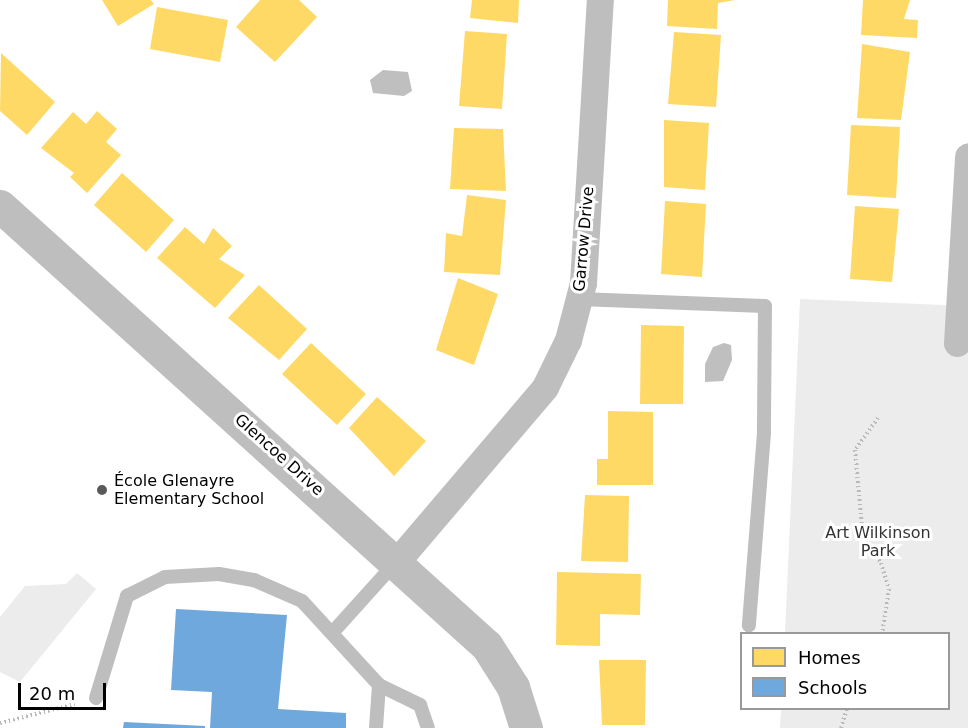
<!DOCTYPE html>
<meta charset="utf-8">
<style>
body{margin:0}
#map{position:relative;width:968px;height:728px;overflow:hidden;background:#fff;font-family:"DejaVu Sans",sans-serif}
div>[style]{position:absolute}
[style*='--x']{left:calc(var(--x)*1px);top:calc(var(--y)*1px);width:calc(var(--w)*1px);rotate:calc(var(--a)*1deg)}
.green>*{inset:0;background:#ececec}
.water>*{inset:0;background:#bfbfbf}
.homes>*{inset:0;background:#ffd966}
.schools>*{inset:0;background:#6fa8dc}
.path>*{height:4px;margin-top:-2px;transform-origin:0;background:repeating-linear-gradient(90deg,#b9b9b9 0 1.5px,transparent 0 4.5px)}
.service>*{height:14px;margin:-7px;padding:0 7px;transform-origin:7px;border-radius:7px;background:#bebebe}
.minor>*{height:27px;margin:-13.5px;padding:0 13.5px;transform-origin:13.5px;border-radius:13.5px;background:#bebebe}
.tertiary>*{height:33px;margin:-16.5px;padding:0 16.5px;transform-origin:16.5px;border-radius:16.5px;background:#bebebe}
.dots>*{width:16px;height:16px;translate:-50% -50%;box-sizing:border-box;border:3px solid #fff;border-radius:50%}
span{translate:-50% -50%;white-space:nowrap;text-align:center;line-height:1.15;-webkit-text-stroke:6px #fff;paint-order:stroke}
.street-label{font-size:16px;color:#000}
.poi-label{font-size:16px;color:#000}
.left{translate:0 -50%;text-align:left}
.park-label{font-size:16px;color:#333}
.legend{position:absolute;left:740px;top:632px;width:210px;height:78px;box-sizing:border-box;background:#fff;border:2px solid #999;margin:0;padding:8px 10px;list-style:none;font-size:18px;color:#000}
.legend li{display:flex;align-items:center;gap:12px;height:30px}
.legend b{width:30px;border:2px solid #999}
.scale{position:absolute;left:18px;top:683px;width:88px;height:27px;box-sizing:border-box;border:3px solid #000;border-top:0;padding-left:8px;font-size:18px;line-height:21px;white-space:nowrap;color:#000;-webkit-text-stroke:4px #fff;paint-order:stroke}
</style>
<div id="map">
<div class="green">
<i style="clip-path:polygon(800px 299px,968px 306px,968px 728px,780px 728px,781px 709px,948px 708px,948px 634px,785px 633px)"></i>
<i style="clip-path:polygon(77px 573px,96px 589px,20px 682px,0 672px,0 617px,25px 586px,66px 584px)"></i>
</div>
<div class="water">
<i style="clip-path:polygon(383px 70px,408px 72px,412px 91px,404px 96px,373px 93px,370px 80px)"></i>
<i style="clip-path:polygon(724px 343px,731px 345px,732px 360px,723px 381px,705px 382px,705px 364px,713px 347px)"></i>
</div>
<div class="homes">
<i style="clip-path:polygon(102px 0,151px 0,154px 4px,118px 26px)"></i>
<i style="clip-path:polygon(260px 0,299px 0,317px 17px,275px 62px,236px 27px)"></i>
<i style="clip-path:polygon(472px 0,519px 0,518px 23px,470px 18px)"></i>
<i style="clip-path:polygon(668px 0,735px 0,718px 3px,717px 29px,667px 26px)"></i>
<i style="clip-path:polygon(863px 0,910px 0,904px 19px,918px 20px,917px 38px,861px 35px)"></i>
<i style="clip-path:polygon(157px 7px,228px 20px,220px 62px,150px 49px)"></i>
<i style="clip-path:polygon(465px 31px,507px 34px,502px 109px,459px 106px)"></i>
<i style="clip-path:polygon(674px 32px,721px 35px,716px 107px,668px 104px)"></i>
<i style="clip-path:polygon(862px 44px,910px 52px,901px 120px,857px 118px)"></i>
<i style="clip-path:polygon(1px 53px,55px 102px,27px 135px,0 111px)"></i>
<i style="clip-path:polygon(97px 111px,117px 129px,106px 142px,121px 155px,87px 193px,70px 177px,74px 173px,41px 148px,73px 112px,86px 124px)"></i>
<i style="clip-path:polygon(664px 120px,709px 123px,705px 190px,664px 187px)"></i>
<i style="clip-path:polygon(851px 125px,900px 127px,896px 198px,847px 195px)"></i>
<i style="clip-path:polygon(454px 128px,503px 129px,506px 191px,450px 189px)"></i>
<i style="clip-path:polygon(122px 173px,174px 220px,146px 252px,94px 205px)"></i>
<i style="clip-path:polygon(467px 195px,506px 200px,500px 275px,444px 272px,446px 233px,462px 236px)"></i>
<i style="clip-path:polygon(665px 201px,706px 204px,702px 277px,661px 274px)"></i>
<i style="clip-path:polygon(855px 206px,899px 209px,892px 282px,850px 279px)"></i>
<i style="clip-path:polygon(185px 227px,204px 244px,213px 228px,232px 246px,219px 259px,245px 275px,215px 308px,157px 258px)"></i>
<i style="clip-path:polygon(458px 278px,498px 294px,474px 365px,436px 350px)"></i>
<i style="clip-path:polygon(259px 285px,307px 329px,279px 360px,228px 318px)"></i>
<i style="clip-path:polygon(641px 325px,684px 326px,683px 404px,640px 404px)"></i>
<i style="clip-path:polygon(311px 343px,366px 394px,337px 425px,282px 374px)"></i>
<i style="clip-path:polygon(377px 397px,426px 441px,394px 476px,349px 428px)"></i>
<i style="clip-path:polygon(608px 411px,653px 412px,653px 485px,597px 485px,597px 459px,608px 459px)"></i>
<i style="clip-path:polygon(585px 495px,629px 496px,628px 562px,581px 561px)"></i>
<i style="clip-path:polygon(557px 572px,641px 574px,640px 615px,600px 614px,600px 646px,556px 645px)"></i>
<i style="clip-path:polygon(599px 660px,646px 660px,645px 725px,602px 725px)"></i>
</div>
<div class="schools">
<i style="clip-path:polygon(176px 609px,287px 615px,278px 709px,346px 713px,346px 728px,210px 728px,212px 692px,171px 690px)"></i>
<i style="clip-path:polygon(124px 722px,205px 726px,205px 728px,123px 728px)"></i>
</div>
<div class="path">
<i style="--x:878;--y:418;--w:39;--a:126"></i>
<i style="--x:855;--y:450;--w:88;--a:84.8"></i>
<i style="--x:863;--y:538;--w:31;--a:54"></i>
<i style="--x:881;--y:563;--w:27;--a:73"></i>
<i style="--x:889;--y:589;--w:46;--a:98.8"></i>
<i style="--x:0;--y:723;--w:77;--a:-14.2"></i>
<i style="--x:841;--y:728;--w:21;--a:-73"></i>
</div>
<div class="service">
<i style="--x:579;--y:299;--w:186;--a:2.2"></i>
<i style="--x:765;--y:306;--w:127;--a:90.5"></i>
<i style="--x:764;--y:433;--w:193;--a:94.5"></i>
<i style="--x:333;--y:632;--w:94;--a:-48"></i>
<i style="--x:379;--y:685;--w:46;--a:26"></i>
<i style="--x:420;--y:705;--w:24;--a:71"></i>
<i style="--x:96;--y:698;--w:107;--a:-73.1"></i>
<i style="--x:127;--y:596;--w:42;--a:-26.6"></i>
<i style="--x:165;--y:577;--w:54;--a:-3.2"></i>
<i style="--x:219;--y:574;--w:36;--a:10"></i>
<i style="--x:254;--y:580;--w:52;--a:23.6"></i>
<i style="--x:302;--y:601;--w:114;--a:47.5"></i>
<i style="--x:379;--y:685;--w:43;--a:94"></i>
</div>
<div class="minor">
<i style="--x:957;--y:343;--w:187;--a:-86.6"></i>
<i style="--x:398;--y:560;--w:227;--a:-49.6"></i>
<i style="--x:545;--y:387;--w:52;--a:-63.9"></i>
<i style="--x:568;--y:340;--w:59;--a:-75.3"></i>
<i style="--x:583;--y:283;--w:284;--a:-86.6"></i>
</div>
<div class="tertiary">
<i style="--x:0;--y:206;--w:656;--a:42.1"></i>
<i style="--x:487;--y:646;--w:49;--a:57.6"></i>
<i style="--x:513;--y:687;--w:43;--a:72.4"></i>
</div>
<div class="dots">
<i style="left:102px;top:490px;background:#595959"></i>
</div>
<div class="street-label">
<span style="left:584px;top:239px;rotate:-85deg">Garrow Drive</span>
<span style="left:279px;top:455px;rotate:42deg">Glencoe Drive</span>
</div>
<div class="poi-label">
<span class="left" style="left:114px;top:490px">École Glenayre<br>Elementary School</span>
</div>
<div class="park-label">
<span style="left:878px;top:542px">Art Wilkinson<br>Park</span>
</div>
<ul class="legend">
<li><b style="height:16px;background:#ffd966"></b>Homes</li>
<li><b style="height:16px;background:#6fa8dc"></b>Schools</li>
</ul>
<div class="scale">20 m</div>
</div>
